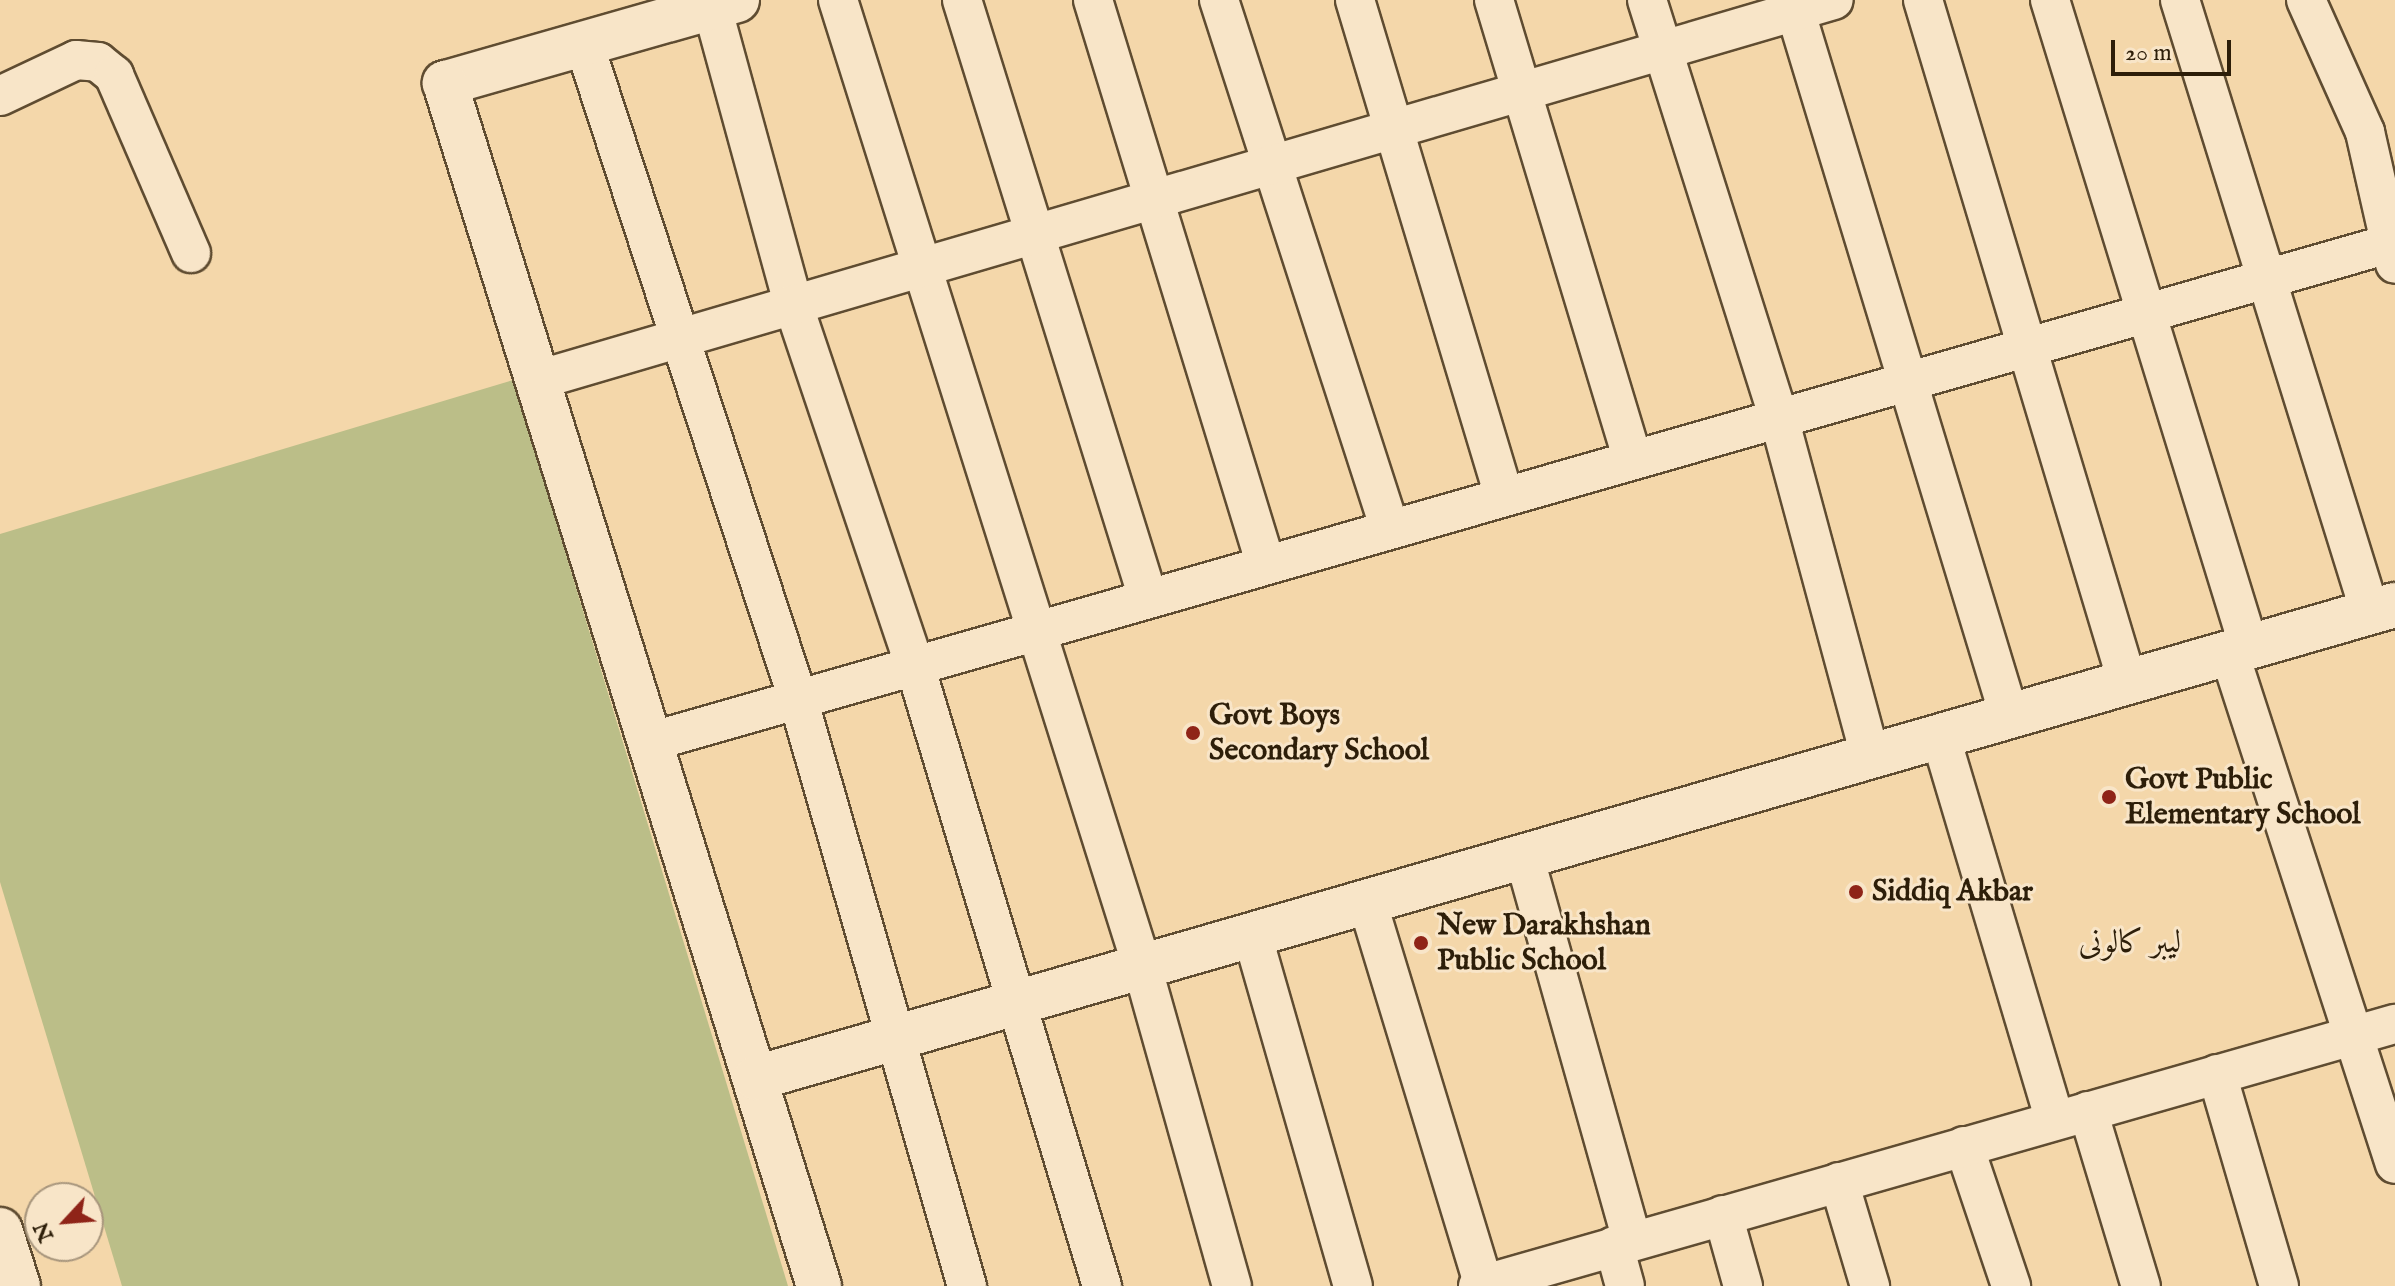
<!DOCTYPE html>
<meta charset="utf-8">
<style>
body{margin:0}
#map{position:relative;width:2395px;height:1286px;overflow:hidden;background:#f4d7aa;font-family:"IM FELL English",Amiri,serif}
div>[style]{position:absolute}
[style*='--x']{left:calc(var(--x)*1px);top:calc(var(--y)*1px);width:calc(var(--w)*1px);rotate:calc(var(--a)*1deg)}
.green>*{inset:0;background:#bbbe88}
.roads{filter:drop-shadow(2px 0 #5f4c31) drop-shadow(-2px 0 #5f4c31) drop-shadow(0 2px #5f4c31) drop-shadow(0 -2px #5f4c31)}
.minor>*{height:38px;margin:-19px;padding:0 19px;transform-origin:19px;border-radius:19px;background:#f8e5c8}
.tertiary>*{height:44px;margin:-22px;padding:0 22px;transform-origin:22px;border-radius:22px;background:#f8e5c8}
.secondary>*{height:44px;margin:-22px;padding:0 22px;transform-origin:22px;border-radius:22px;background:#f8e5c8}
.dots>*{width:22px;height:22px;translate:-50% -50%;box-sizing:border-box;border:4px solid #f8e5c8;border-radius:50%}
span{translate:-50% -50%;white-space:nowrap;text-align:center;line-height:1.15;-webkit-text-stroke:6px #f8e5c8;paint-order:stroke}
.poi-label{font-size:30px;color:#2d1e09;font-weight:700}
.left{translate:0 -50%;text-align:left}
.neighbourhood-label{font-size:32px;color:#2d1e09}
.north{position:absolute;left:24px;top:1182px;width:80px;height:80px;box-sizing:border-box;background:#f8e5c8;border:2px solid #a7957c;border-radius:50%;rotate:244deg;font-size:22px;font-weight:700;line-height:32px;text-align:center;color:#2d1e09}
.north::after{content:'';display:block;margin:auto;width:28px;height:36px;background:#8f2418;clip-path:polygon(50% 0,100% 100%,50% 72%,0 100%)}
.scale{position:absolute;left:2111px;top:40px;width:120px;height:36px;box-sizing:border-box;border:4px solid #2d1e09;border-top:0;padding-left:10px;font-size:24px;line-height:28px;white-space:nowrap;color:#2d1e09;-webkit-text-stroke:6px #f8e5c8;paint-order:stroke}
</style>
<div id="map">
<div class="green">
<i style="clip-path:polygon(513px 380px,788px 1286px,122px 1286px,0 882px,0 534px)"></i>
</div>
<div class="roads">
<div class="minor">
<i style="--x:838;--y:0;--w:1013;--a:72.53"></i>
<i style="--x:1142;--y:966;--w:332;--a:74.3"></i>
<i style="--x:962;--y:0;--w:626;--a:72.72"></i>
<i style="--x:1093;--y:0;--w:591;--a:72.98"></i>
<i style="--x:1219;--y:0;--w:556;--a:72.09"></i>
<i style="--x:1355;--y:0;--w:518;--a:73.28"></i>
<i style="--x:1494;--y:0;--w:480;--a:73.2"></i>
<i style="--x:1647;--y:0;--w:438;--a:72.5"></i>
<i style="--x:1779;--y:418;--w:350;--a:74.9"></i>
<i style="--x:1792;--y:0;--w:747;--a:73.12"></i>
<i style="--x:1923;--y:0;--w:711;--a:73.32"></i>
<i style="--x:2050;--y:0;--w:677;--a:72.9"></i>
<i style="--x:2180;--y:0;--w:641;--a:72.75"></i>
<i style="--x:2306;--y:0;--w:145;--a:65.9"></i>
<i style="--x:2365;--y:132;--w:135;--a:77.2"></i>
<i style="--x:712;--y:7;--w:308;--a:74.7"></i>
<i style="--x:793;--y:304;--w:382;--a:71.4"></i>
<i style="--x:915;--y:666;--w:648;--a:73.22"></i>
<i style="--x:584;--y:44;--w:689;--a:71.91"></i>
<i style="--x:798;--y:699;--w:611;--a:73.94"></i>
<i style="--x:0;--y:96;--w:84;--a:-25.3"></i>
<i style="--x:76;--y:60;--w:22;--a:5"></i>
<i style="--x:98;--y:62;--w:21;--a:39"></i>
<i style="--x:114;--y:75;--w:194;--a:66.6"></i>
<i style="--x:541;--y:379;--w:1347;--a:-16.34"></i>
<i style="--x:2229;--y:652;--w:538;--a:72.04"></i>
<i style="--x:1940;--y:735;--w:402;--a:73.4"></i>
<i style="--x:653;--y:741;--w:1812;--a:-15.98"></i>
<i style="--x:1524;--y:856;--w:400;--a:74.3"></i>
<i style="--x:1367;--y:901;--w:402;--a:73.1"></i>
<i style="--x:1252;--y:934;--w:366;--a:74"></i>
<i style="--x:2217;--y:1074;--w:221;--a:73.7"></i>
<i style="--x:2088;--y:1111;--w:183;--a:73.2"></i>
<i style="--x:1964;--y:1146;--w:148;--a:71.4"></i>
<i style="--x:1839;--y:1182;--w:109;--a:73.4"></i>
<i style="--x:1723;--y:1215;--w:74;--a:74.3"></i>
<i style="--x:1614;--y:1246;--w:41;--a:74.6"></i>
<i style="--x:1478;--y:1286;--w:954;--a:-15.95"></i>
</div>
<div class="tertiary">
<i style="--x:737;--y:0;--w:304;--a:164.1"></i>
<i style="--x:445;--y:83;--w:1260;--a:72.73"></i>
<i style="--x:756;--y:1078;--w:1706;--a:-16.1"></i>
</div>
<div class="secondary">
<i style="--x:0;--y:1230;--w:59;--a:72.2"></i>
</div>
</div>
<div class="dots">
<i style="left:1193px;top:733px;background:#8f2418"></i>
<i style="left:2109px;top:797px;background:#8f2418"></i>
<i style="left:1856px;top:892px;background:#8f2418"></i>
<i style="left:1421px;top:943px;background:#8f2418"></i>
</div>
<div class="poi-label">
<span class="left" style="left:1209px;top:733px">Govt Boys<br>Secondary School</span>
<span class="left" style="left:2125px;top:797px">Govt Public<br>Elementary School</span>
<span class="left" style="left:1872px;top:892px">Siddiq Akbar</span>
<span class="left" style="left:1437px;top:943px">New Darakhshan<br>Public School</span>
</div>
<div class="neighbourhood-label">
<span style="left:2130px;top:944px">لیبر کالونی</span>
</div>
<div class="north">N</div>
<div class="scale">20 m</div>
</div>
